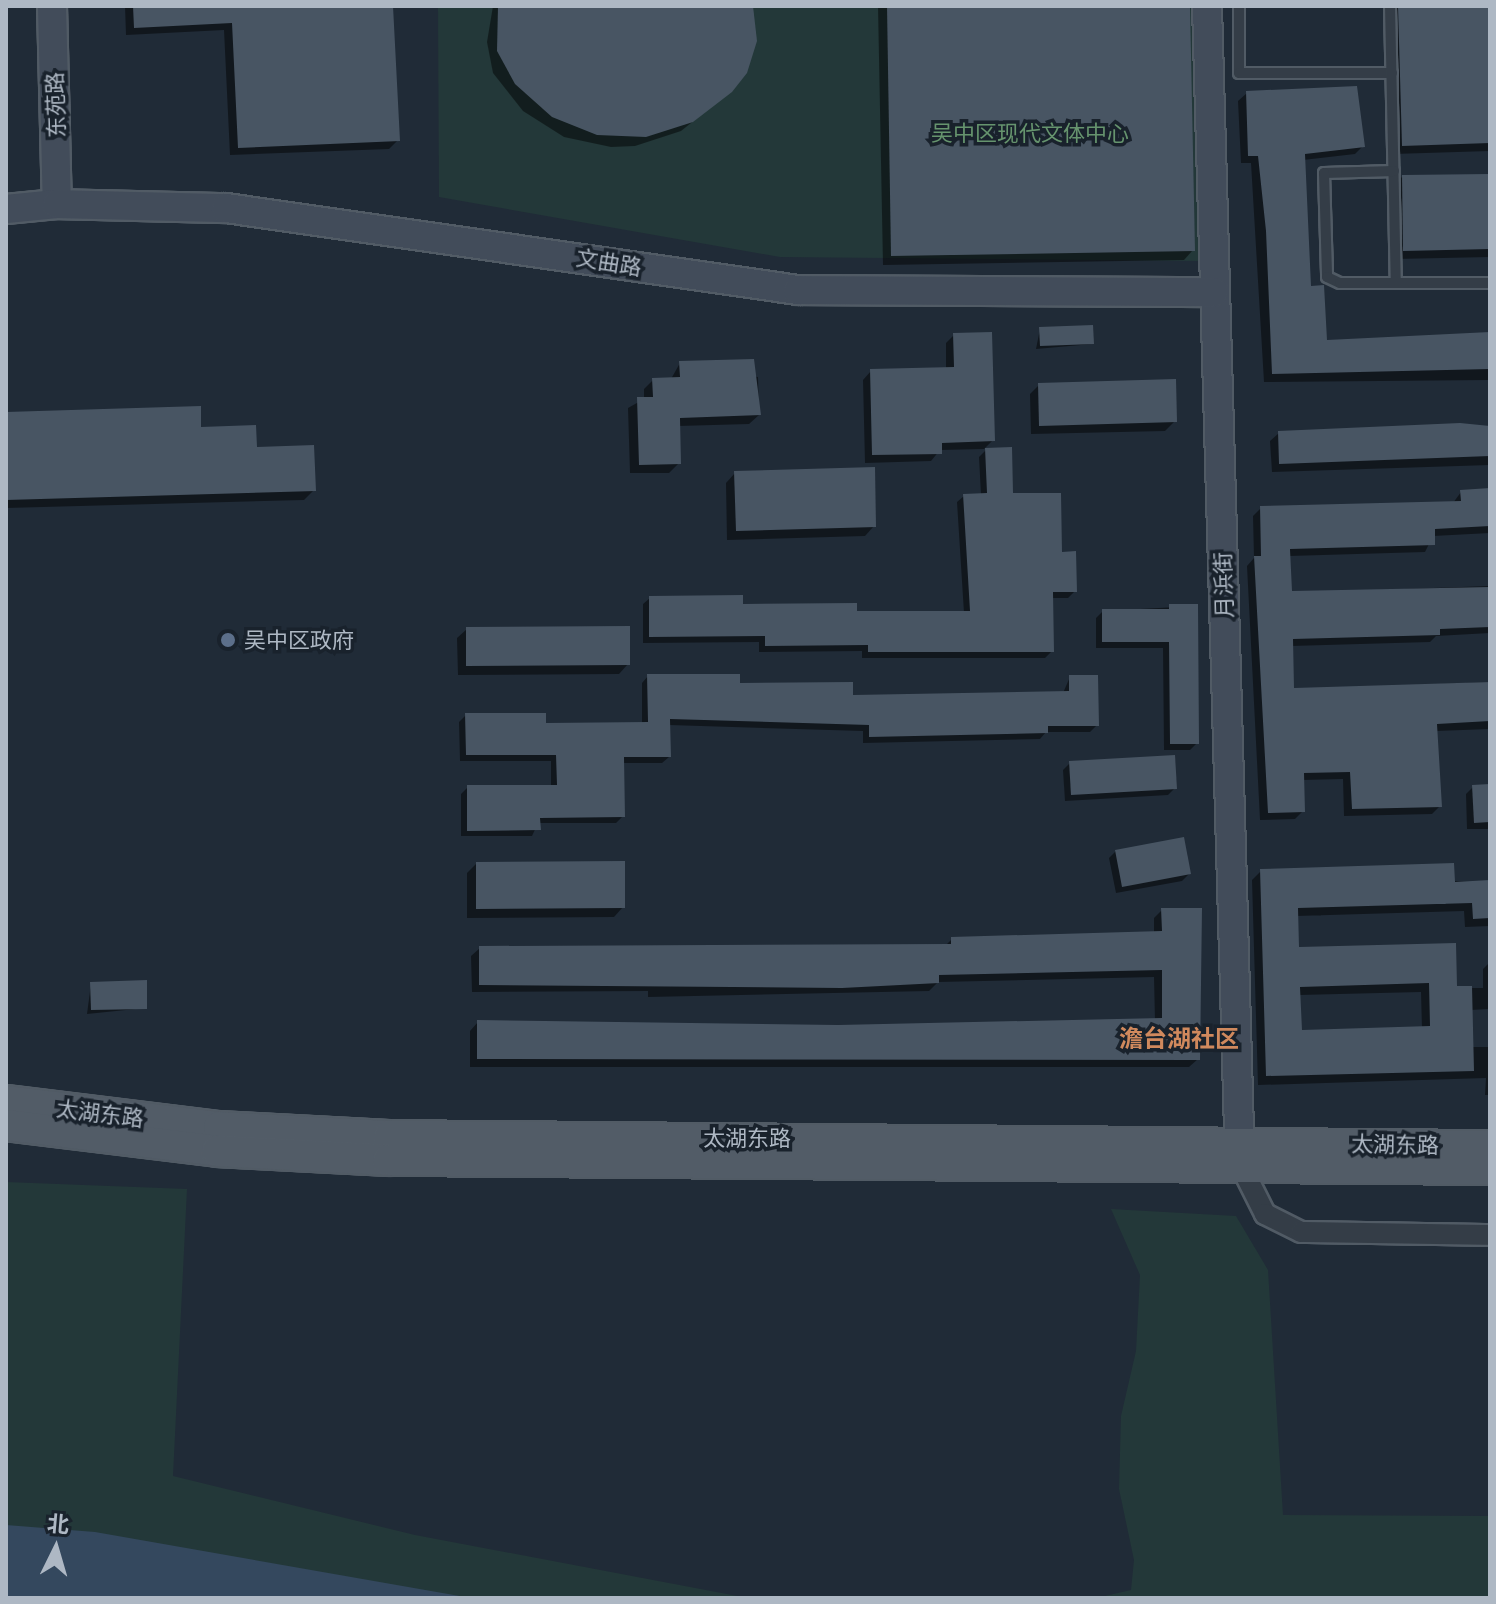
<!DOCTYPE html>
<meta charset="utf-8">
<style>
body{margin:0}
#map{position:relative;width:1496px;height:1604px;overflow:hidden;background:#202b37;font-family:"IBM Plex Sans","Noto Sans SC",sans-serif}
div>[style]{position:absolute}
[style*='--x']{left:calc(var(--x)*1px);top:calc(var(--y)*1px);width:calc(var(--w)*1px);rotate:calc(var(--a)*1deg)}
.green>*{inset:0;background:#233839}
.water>*{inset:0;background:#34485e}
.shadow>*{inset:0;background:#0007}
.building>*{inset:0;background:#485563}
.roads{filter:drop-shadow(2px 0 #515b65) drop-shadow(-2px 0 #515b65) drop-shadow(0 2px #515b65) drop-shadow(0 -2px #515b65)}
.lane>*{height:10px;margin:-5px;padding:0 5px;transform-origin:5px;border-radius:5px;background:#343d47}
.street>*{height:20px;margin:-10px;padding:0 10px;transform-origin:10px;border-radius:10px;background:#343d47}
.secondary>*{height:28px;margin:-14px;padding:0 14px;transform-origin:14px;border-radius:14px;background:#424c5a}
.primary>*{height:30px;margin:-15px;padding:0 15px;transform-origin:15px;border-radius:15px;background:#525c67}
.dots>*{width:22px;height:22px;translate:-50% -50%;box-sizing:border-box;border:4px solid #19222c;border-radius:50%}
span{translate:-50% -50%;white-space:nowrap;text-align:center;line-height:1.15;-webkit-text-stroke:7px #19222c;paint-order:stroke}
.street-label{font-size:22px;color:#aeb8c4}
.park-label{font-size:22px;color:#66946e}
.poi-label{font-size:22px;color:#aeb8c4}
.left{translate:0 -50%;text-align:left}
.neighbourhood-label{font-size:24px;color:#d0895d;font-weight:700}
.frame{position:absolute;inset:0;border:8px solid #aeb8c4;pointer-events:none}
.north{position:absolute;left:16px;top:1508px;width:80px;height:80px;-webkit-text-stroke:6px #19222c;paint-order:stroke;rotate:5deg;font-size:22px;font-weight:700;line-height:32px;text-align:center;color:#aeb8c4}
.north::after{content:'';display:block;margin:auto;width:28px;height:36px;background:#aeb8c4;clip-path:polygon(50% 0,100% 100%,50% 72%,0 100%)}
</style>
<div id="map">
<div class="green">
<i style="clip-path:polygon(438px 6px,1196px 6px,1201px 261px,780px 257px,439px 197px)"></i>
<i style="clip-path:polygon(6px 1182px,187px 1189px,173px 1476px,415px 1535px,748px 1598px,6px 1598px)"></i>
<i style="clip-path:polygon(1111px 1209px,1236px 1216px,1268px 1270px,1283px 1515px,1490px 1516px,1490px 1598px,1096px 1598px,1131px 1590px,1134px 1560px,1119px 1489px,1121px 1416px,1136px 1351px,1140px 1275px)"></i>
</div>
<div class="water">
<i style="clip-path:polygon(6px 1525px,95px 1532px,471px 1598px,6px 1598px)"></i>
</div>
<div class="shadow">
<i style="clip-path:polygon(125px 6px,390px 6px,398px 140px,389px 149px,230px 155px,224px 30px,126px 35px)"></i>
<i style="clip-path:polygon(751px 6px,731px 91px,681px 131px,635px 146px,611px 147px,564px 137px,523px 111px,493px 73px,487px 42px,493px 6px)"></i>
<i style="clip-path:polygon(878px 6px,1189px 6px,1193px 250px,1184px 260px,883px 265px)"></i>
<i style="clip-path:polygon(1389px 6px,1490px 6px,1490px 151px,1393px 154px)"></i>
<i style="clip-path:polygon(1247px 93px,1363px 146px,1355px 154px,1303px 160px,1309px 288px,1325px 342px,1490px 336px,1490px 380px,1264px 382px,1251px 163px,1241px 163px,1238px 101px)"></i>
<i style="clip-path:polygon(1490px 176px,1490px 257px,1395px 259px,1393px 186px,1402px 177px)"></i>
<i style="clip-path:polygon(1040px 329px,1092px 344px,1036px 349px)"></i>
<i style="clip-path:polygon(954px 335px,993px 440px,984px 449px,940px 450px,931px 461px,865px 463px,863px 380px,871px 371px,946px 369px,946px 343px)"></i>
<i style="clip-path:polygon(680px 363px,758px 377px,759px 415px,749px 424px,678px 426px,679px 463px,669px 473px,630px 473px,628px 408px,644px 399px,644px 389px,653px 380px,671px 379px)"></i>
<i style="clip-path:polygon(1039px 385px,1175px 421px,1165px 431px,1031px 434px,1030px 394px)"></i>
<i style="clip-path:polygon(6px 414px,199px 429px,314px 490px,304px 500px,6px 508px)"></i>
<i style="clip-path:polygon(1490px 428px,1490px 465px,1272px 472px,1270px 441px,1279px 433px)"></i>
<i style="clip-path:polygon(986px 450px,1011px 495px,1060px 554px,1075px 591px,1068px 598px,1051px 598px,1052px 651px,1045px 658px,862px 658px,862px 651px,759px 652px,759px 642px,643px 643px,643px 604px,650px 598px,855px 613px,964px 613px,957px 502px,964px 496px,981px 495px,979px 457px)"></i>
<i style="clip-path:polygon(735px 473px,874px 526px,865px 536px,727px 540px,726px 483px)"></i>
<i style="clip-path:polygon(1490px 490px,1490px 533px,1433px 536px,1425px 552px,1289px 556px,1290px 593px,1490px 586px,1490px 633px,1436px 636px,1430px 642px,1291px 646px,1292px 690px,1490px 682px,1490px 729px,1436px 731px,1440px 806px,1432px 814px,1344px 816px,1343px 779px,1302px 780px,1303px 811px,1295px 819px,1260px 820px,1247px 566px,1254px 558px,1253px 516px,1261px 508px,1453px 503px,1461px 492px)"></i>
<i style="clip-path:polygon(1196px 606px,1197px 743px,1190px 750px,1164px 750px,1163px 648px,1096px 648px,1096px 618px,1103px 611px)"></i>
<i style="clip-path:polygon(467px 629px,628px 664px,619px 674px,458px 675px,457px 638px)"></i>
<i style="clip-path:polygon(648px 676px,851px 697px,1063px 693px,1070px 677px,1097px 725px,1090px 732px,1046px 732px,1040px 739px,863px 743px,863px 731px,669px 725px,669px 757px,662px 763px,622px 763px,623px 816px,616px 823px,538px 823px,532px 836px,461px 836px,461px 794px,468px 787px,551px 787px,551px 761px,460px 761px,459px 722px,466px 715px,544px 725px,642px 724px,642px 683px)"></i>
<i style="clip-path:polygon(1070px 763px,1175px 788px,1168px 795px,1065px 801px,1063px 770px)"></i>
<i style="clip-path:polygon(1490px 786px,1490px 829px,1467px 829px,1466px 794px,1473px 787px)"></i>
<i style="clip-path:polygon(1116px 851px,1189px 874px,1182px 881px,1116px 893px,1109px 858px)"></i>
<i style="clip-path:polygon(476px 864px,623px 907px,614px 917px,467px 918px,467px 873px)"></i>
<i style="clip-path:polygon(evenodd,1261px 871px,1490px 883px,1490px 926px,1465px 927px,1464px 911px,1296px 916px,1297px 949px,1455px 988px,1483px 988px,1483px 969px,1490px 962px,1490px 1009px,1470px 1010px,1471px 1047px,1490px 1047px,1490px 1095px,1485px 1095px,1486px 1078px,1258px 1085px,1252px 880px,1261px 871px,1421px 992px,1422px 1029px,1300px 1032px,1299px 995px,1421px 992px)"></i>
<i style="clip-path:polygon(1162px 910px,1198px 1059px,1189px 1067px,470px 1067px,470px 1031px,478px 1022px,838px 1027px,1155px 1021px,1154px 977px,938px 982px,929px 991px,648px 997px,648px 991px,472px 992px,471px 956px,480px 948px,945px 946px,952px 939px,1154px 933px,1154px 918px)"></i>
<i style="clip-path:polygon(91px 984px,145px 1008px,87px 1014px)"></i>
</div>
<div class="building">
<i style="clip-path:polygon(133px 6px,393px 6px,400px 141px,238px 148px,232px 23px,134px 28px)"></i>
<i style="clip-path:polygon(498px 6px,753px 6px,757px 41px,747px 73px,732px 92px,693px 122px,646px 137px,597px 135px,552px 117px,515px 84px,497px 51px)"></i>
<i style="clip-path:polygon(887px 6px,1190px 6px,1195px 251px,891px 256px)"></i>
<i style="clip-path:polygon(1398px 6px,1490px 6px,1490px 143px,1402px 146px)"></i>
<i style="clip-path:polygon(1357px 86px,1365px 147px,1305px 154px,1311px 286px,1324px 285px,1327px 340px,1490px 332px,1490px 369px,1272px 374px,1266px 231px,1258px 156px,1248px 156px,1246px 91px)"></i>
<i style="clip-path:polygon(1490px 174px,1490px 249px,1403px 251px,1402px 175px)"></i>
<i style="clip-path:polygon(1093px 325px,1094px 344px,1040px 346px,1039px 327px)"></i>
<i style="clip-path:polygon(992px 332px,995px 441px,942px 443px,942px 454px,872px 455px,870px 369px,954px 367px,953px 333px)"></i>
<i style="clip-path:polygon(754px 359px,761px 415px,680px 418px,681px 464px,639px 465px,637px 397px,653px 397px,652px 378px,680px 377px,679px 361px)"></i>
<i style="clip-path:polygon(1176px 379px,1177px 422px,1039px 426px,1038px 383px)"></i>
<i style="clip-path:polygon(201px 406px,201px 427px,256px 425px,257px 447px,314px 445px,316px 491px,6px 500px,6px 412px)"></i>
<i style="clip-path:polygon(1460px 423px,1490px 426px,1490px 456px,1279px 464px,1278px 431px)"></i>
<i style="clip-path:polygon(1012px 447px,1013px 493px,1061px 493px,1062px 552px,1076px 551px,1077px 592px,1053px 592px,1054px 652px,868px 652px,868px 645px,765px 646px,765px 636px,649px 637px,649px 596px,743px 595px,743px 604px,857px 603px,857px 611px,970px 611px,963px 494px,987px 493px,985px 448px)"></i>
<i style="clip-path:polygon(875px 467px,876px 527px,736px 531px,734px 471px)"></i>
<i style="clip-path:polygon(1490px 488px,1490px 526px,1435px 529px,1435px 545px,1290px 549px,1292px 591px,1490px 587px,1490px 627px,1440px 629px,1440px 635px,1293px 639px,1294px 688px,1490px 682px,1490px 721px,1437px 724px,1442px 807px,1352px 809px,1350px 772px,1304px 773px,1305px 812px,1268px 813px,1254px 556px,1261px 556px,1260px 506px,1461px 501px,1460px 490px)"></i>
<i style="clip-path:polygon(1169px 604px,1198px 604px,1199px 744px,1170px 744px,1169px 642px,1102px 642px,1102px 609px,1169px 609px)"></i>
<i style="clip-path:polygon(630px 626px,630px 665px,466px 666px,466px 627px)"></i>
<i style="clip-path:polygon(647px 674px,740px 674px,740px 683px,853px 682px,853px 695px,1069px 691px,1069px 675px,1098px 675px,1099px 726px,1048px 726px,1048px 733px,869px 737px,869px 725px,670px 719px,671px 757px,624px 757px,625px 817px,540px 818px,541px 830px,467px 831px,467px 785px,557px 785px,556px 755px,466px 755px,465px 713px,546px 713px,546px 723px,648px 722px)"></i>
<i style="clip-path:polygon(1175px 755px,1177px 789px,1071px 795px,1069px 761px)"></i>
<i style="clip-path:polygon(1490px 784px,1490px 822px,1474px 823px,1472px 785px)"></i>
<i style="clip-path:polygon(1184px 837px,1191px 874px,1122px 887px,1115px 850px)"></i>
<i style="clip-path:polygon(625px 861px,625px 908px,476px 909px,476px 862px)"></i>
<i style="clip-path:polygon(evenodd,1454px 863px,1455px 882px,1490px 880px,1490px 918px,1473px 919px,1472px 903px,1298px 908px,1299px 947px,1456px 943px,1457px 986px,1472px 986px,1474px 1071px,1266px 1076px,1260px 869px,1454px 863px,1429px 983px,1430px 1026px,1302px 1030px,1300px 987px,1429px 983px)"></i>
<i style="clip-path:polygon(1161px 908px,1202px 908px,1200px 1060px,477px 1059px,477px 1020px,838px 1025px,1162px 1018px,1162px 970px,939px 975px,939px 983px,842px 988px,479px 985px,479px 946px,951px 944px,951px 937px,1162px 931px)"></i>
<i style="clip-path:polygon(147px 980px,147px 1009px,91px 1010px,90px 982px)"></i>
</div>
<div class="roads">
<div class="lane">
<i style="--x:1239;--y:6;--w:67;--a:90"></i>
<i style="--x:1239;--y:73;--w:153;--a:0"></i>
<i style="--x:1390;--y:6;--w:277;--a:88.8"></i>
<i style="--x:1394;--y:171;--w:70;--a:178.4"></i>
<i style="--x:1324;--y:173;--w:104;--a:88.3"></i>
<i style="--x:1327;--y:277;--w:14;--a:25"></i>
<i style="--x:1340;--y:283;--w:150;--a:0"></i>
</div>
<div class="street">
<i style="--x:1240;--y:1164;--w:56;--a:63.4"></i>
<i style="--x:1265;--y:1214;--w:40;--a:26.6"></i>
<i style="--x:1301;--y:1232;--w:189;--a:0.9"></i>
</div>
<div class="secondary">
<i style="--x:52;--y:6;--w:198;--a:88.6"></i>
<i style="--x:1207;--y:6;--w:1158;--a:88.37"></i>
<i style="--x:6;--y:209;--w:51;--a:-5.6"></i>
<i style="--x:57;--y:204;--w:169;--a:1.4"></i>
<i style="--x:226;--y:208;--w:578;--a:8.16"></i>
<i style="--x:798;--y:290;--w:416;--a:0.3"></i>
</div>
<div class="primary">
<i style="--x:6;--y:1101;--w:215;--a:7"></i>
<i style="--x:219;--y:1127;--w:170;--a:3"></i>
<i style="--x:389;--y:1136;--w:1101;--a:0.52"></i>
<i style="--x:6;--y:1125;--w:213;--a:7"></i>
<i style="--x:217;--y:1151;--w:171;--a:3"></i>
<i style="--x:388;--y:1160;--w:1102;--a:0.47"></i>
</div>
</div>
<div class="dots">
<i style="left:228px;top:640px;background:#5c6f8a"></i>
</div>
<div class="street-label">
<span style="left:55px;top:105px;rotate:-92deg">东苑路</span>
<span style="left:609px;top:262px;rotate:9deg">文曲路</span>
<span style="left:1223px;top:585px;rotate:-92deg">月浜街</span>
<span style="left:100px;top:1113px;rotate:7deg">太湖东路</span>
<span style="left:747px;top:1138px">太湖东路</span>
<span style="left:1395px;top:1144px;rotate:1deg">太湖东路</span>
</div>
<div class="park-label">
<span style="left:1030px;top:133px">吴中区现代文体中心</span>
</div>
<div class="poi-label">
<span class="left" style="left:244px;top:640px">吴中区政府</span>
</div>
<div class="neighbourhood-label">
<span style="left:1179px;top:1039px">澹台湖社区</span>
</div>
<div class="frame"></div>
<div class="north">北</div>
</div>
